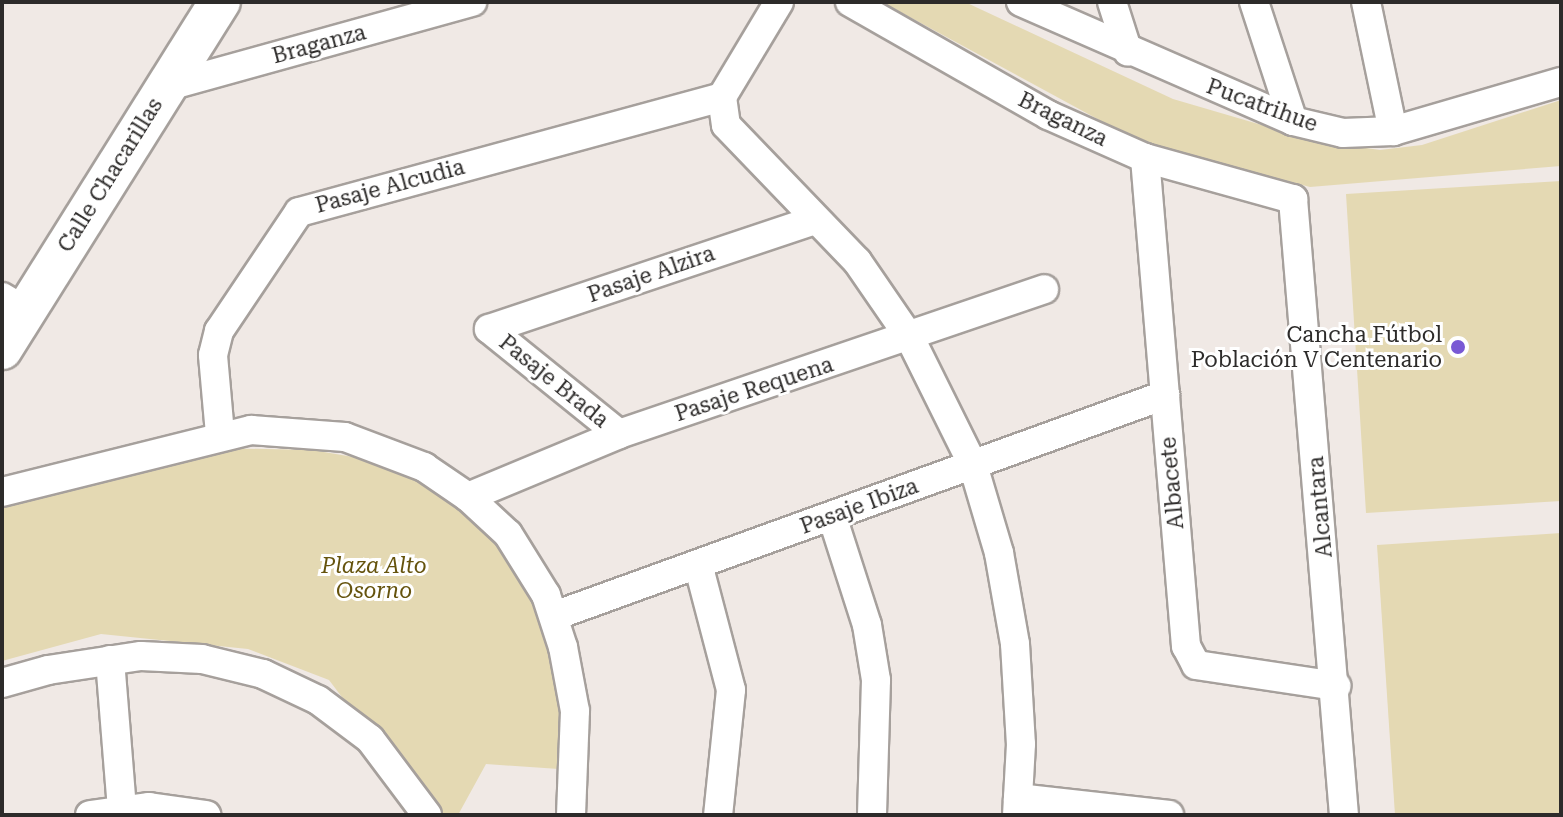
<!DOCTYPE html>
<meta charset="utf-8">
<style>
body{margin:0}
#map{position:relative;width:1563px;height:817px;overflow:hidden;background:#f0e9e5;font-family:"Roboto Serif",serif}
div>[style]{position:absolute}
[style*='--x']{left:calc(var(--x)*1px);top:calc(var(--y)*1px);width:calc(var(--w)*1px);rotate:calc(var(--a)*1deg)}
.green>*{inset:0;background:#e4d9b3}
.roads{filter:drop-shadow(2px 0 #a6a09c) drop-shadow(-2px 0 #a6a09c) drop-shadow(0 2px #a6a09c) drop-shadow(0 -2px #a6a09c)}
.street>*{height:28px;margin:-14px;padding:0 14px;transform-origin:14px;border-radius:14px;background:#fff}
.secondary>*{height:40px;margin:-20px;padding:0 20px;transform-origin:20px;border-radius:20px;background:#fff}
.dots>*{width:22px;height:22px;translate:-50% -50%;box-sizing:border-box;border:4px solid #fff;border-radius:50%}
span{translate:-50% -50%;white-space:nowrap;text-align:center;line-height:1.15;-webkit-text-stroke:6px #fff;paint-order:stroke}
.street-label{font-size:22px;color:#2d2b2a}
.poi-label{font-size:22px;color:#2d2b2a}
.right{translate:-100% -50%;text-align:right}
.park-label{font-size:22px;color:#65530d;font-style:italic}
.frame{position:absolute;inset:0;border:4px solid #2d2b2a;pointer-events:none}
</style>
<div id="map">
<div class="green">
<i style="clip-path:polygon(882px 2px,965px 2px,1173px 99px,1317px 141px,1380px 150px,1422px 145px,1561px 100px,1561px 166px,1310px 187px,1138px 141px)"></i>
<i style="clip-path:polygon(1561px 181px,1561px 501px,1366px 513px,1346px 194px)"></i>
<i style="clip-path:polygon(212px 448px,312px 450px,377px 461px,426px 477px,468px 507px,515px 562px,539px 611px,554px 661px,564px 730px,559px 769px,486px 764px,458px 815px,431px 815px,329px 680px,248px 649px,101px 634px,2px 661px,2px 498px)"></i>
<i style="clip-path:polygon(1561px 533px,1561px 815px,1395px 815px,1377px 545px)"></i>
</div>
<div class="roads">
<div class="street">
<i style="--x:779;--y:2;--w:111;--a:121"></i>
<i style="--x:722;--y:97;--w:28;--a:82"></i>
<i style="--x:726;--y:125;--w:189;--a:46.1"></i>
<i style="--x:857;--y:261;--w:93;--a:55.5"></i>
<i style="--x:910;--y:338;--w:142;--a:63.6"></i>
<i style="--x:973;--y:465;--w:92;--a:73.5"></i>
<i style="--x:999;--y:553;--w:92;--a:80"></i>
<i style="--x:1015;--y:644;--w:100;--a:86.6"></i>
<i style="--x:1021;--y:744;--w:71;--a:93.2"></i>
<i style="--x:850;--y:2;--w:228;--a:29.7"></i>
<i style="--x:1048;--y:115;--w:106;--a:23.9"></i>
<i style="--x:1145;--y:158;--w:154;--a:15.5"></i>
<i style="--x:1293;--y:199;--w:618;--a:85.27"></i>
<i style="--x:1021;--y:2;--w:297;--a:23.6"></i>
<i style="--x:1293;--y:121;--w:51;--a:13.5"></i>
<i style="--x:1343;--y:133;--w:50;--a:-2.3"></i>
<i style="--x:1393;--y:131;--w:175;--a:-16.3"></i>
<i style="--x:1112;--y:2;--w:52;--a:72.3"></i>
<i style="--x:1254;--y:2;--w:125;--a:71.9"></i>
<i style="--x:1366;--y:2;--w:132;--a:78.2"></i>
<i style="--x:165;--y:87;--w:319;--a:-15.5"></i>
<i style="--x:1145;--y:158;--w:490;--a:85.2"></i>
<i style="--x:1186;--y:646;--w:21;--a:62"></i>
<i style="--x:1196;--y:665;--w:142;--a:8.5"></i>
<i style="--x:2;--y:297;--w:27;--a:31"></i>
<i style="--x:489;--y:329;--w:343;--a:-18.5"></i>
<i style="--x:489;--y:329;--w:167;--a:38.9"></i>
<i style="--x:220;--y:434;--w:79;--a:-95.1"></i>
<i style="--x:213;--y:355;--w:25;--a:-76"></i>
<i style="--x:219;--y:331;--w:143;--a:-56.1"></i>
<i style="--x:299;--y:212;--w:438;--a:-15.2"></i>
<i style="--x:2;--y:492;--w:257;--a:-14"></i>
<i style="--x:251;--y:430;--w:94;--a:4.3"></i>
<i style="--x:345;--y:437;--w:85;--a:20.8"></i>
<i style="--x:424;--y:467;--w:53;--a:34.3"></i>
<i style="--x:468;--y:497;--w:54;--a:42.8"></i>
<i style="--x:508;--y:534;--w:72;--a:58.1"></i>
<i style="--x:546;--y:595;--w:55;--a:71.9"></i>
<i style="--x:563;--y:647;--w:65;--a:79.4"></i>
<i style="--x:575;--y:711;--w:104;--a:92.2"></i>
<i style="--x:468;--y:497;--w:164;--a:-22.6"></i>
<i style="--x:619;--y:434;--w:449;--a:-18.8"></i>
<i style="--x:832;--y:516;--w:114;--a:72.2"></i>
<i style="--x:867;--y:625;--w:56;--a:80.7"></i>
<i style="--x:876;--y:680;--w:135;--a:91.7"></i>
<i style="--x:698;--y:564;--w:130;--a:75.3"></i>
<i style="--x:731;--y:690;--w:126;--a:95.9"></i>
<i style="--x:554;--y:616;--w:650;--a:-19.89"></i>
<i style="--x:110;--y:660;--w:150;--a:85.4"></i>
<i style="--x:2;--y:683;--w:48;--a:-15.8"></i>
<i style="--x:48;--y:670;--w:94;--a:-8.6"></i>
<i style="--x:141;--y:656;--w:61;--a:2.8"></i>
<i style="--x:202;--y:659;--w:63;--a:13.8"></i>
<i style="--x:263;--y:674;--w:61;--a:25.3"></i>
<i style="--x:318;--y:700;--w:65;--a:36.9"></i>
<i style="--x:370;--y:739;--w:95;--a:53.1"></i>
<i style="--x:1018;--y:798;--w:152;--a:6.4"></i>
<i style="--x:90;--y:815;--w:60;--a:-7.7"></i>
<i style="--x:149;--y:807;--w:58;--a:8"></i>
</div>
<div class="secondary">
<i style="--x:2;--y:349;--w:410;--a:-57.9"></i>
</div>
</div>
<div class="dots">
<i style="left:1458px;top:347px;background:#7959d4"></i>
</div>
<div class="street-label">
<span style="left:319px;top:44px;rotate:-15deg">Braganza</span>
<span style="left:1262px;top:105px;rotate:20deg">Pucatrihue</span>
<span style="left:1063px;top:119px;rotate:26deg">Braganza</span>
<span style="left:110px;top:175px;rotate:-58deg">Calle Chacarillas</span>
<span style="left:390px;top:186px;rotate:-15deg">Pasaje Alcudia</span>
<span style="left:651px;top:274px;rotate:-19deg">Pasaje Alzira</span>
<span style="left:554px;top:381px;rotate:39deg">Pasaje Brada</span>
<span style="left:754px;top:389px;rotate:-18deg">Pasaje Requena</span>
<span style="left:1172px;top:483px;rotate:-95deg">Albacete</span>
<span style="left:859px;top:506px;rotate:-20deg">Pasaje Ibiza</span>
<span style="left:1320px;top:507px;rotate:-95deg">Alcantara</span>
</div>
<div class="poi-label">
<span class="right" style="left:1442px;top:347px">Cancha Fútbol<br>Población V Centenario</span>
</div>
<div class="park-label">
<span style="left:374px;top:578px">Plaza Alto<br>Osorno</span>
</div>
<div class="frame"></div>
</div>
